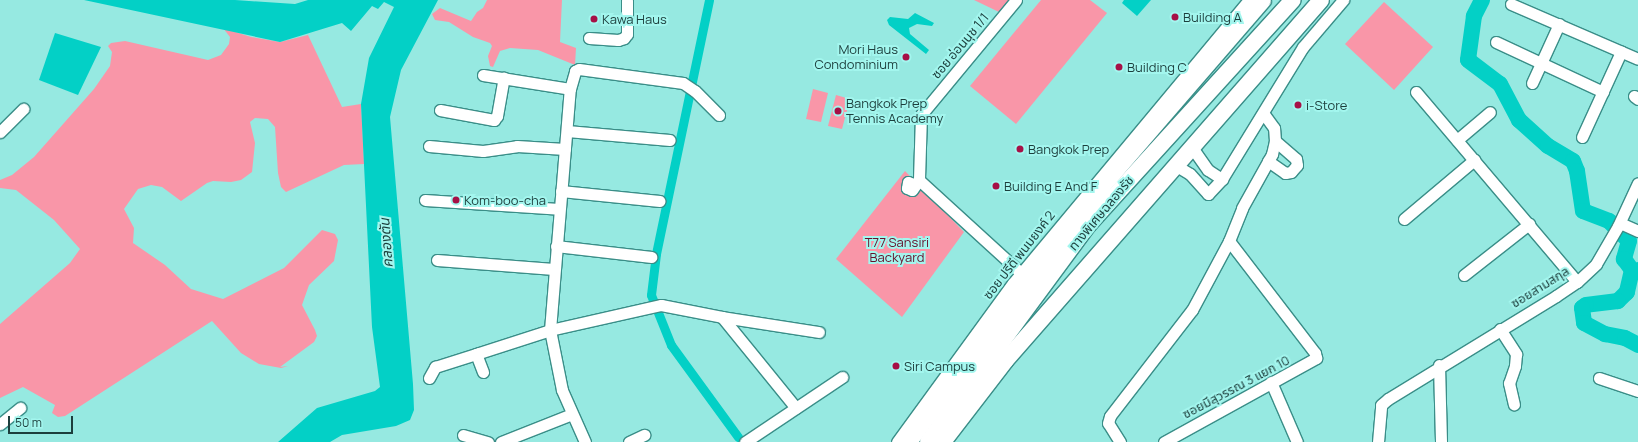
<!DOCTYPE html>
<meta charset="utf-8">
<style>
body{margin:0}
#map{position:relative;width:1638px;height:442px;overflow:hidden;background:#96e9e1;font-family:Manrope,"Noto Sans Thai",sans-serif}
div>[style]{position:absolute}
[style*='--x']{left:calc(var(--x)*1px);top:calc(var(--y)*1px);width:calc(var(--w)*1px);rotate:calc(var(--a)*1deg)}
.green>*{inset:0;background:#f996a8}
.water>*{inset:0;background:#03d0c6}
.canal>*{height:9px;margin:-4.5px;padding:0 4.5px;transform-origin:4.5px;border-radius:4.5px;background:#03d0c6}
.river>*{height:16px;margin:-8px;padding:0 8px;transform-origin:8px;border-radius:8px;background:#03d0c6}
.roads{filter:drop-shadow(1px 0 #3a8e88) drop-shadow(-1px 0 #3a8e88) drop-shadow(0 1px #3a8e88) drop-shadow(0 -1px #3a8e88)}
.minor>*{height:11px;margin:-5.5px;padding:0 5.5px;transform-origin:5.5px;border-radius:5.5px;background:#fff}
.highway>*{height:16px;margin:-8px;padding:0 8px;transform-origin:8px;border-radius:8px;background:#fff}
.dots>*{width:11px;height:11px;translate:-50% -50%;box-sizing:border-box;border:2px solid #a3f6ee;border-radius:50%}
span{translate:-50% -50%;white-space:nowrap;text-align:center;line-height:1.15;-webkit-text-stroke:4px #a3f6ee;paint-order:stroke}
.poi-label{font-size:13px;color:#1c3e3c}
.left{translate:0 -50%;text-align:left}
.right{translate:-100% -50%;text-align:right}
.street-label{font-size:13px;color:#1c3e3c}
.park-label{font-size:13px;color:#66112b}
.water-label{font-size:14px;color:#193b38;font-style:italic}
.scale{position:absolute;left:8px;top:416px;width:65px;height:18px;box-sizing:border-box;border:2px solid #1c3e3c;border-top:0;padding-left:5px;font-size:12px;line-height:14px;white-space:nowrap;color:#1c3e3c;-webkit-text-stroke:3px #a3f6ee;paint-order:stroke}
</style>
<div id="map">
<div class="green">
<i style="clip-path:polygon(487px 0,562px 0,560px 42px,576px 48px,575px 65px,538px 50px,510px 48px,500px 51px,493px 67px,490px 66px,488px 56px,492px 46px,490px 43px,473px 37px,449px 22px,435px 20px,432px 14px,440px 8px,471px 21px,477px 12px,483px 8px)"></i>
<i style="clip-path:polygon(974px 0,1009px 0,999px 12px)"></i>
<i style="clip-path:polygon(1041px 0,1090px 0,1107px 13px,1016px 124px,970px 86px)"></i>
<i style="clip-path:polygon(1384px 2px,1433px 47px,1394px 90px,1345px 44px)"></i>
<i style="clip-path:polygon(223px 28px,251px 37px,280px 42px,308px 35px,342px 107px,361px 104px,364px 164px,344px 165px,286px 192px,281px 187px,278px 173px,275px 127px,268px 119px,255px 118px,250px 122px,255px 143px,252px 172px,241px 180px,231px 182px,213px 181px,207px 183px,181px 201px,162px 187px,151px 185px,138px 189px,124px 209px,134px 228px,133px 243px,165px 265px,191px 289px,223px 299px,284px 268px,322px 230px,335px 234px,338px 240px,334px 261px,309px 285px,302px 305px,315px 330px,317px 336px,314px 342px,280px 367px,288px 366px,281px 368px,259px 364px,241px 353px,212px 321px,65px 416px,58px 417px,52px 413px,55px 405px,23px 387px,0 398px,0 324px,70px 263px,80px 249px,54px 220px,16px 190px,0 188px,0 180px,12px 175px,34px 157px,94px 89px,110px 66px,112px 52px,108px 46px,111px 43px,125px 41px,208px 60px,221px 55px,229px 44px,230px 37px)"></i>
<i style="clip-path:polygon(813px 89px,828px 93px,821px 122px,806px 119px)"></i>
<i style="clip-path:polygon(836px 95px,850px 99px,842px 129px,828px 126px)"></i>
<i style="clip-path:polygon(905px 171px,964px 232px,902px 317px,836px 259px)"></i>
</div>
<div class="water">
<i style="clip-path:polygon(84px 0,235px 0,295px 4px,308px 0,438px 0,401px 70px,390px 117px,413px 384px,414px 410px,410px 420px,396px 426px,342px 435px,330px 442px,278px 442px,317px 408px,375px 391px,380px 387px,372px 327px,361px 104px,369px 58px,394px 7px,384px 2px,378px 9px,372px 6px,351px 31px,342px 23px,280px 42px)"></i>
<i style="clip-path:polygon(1124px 0,1151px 0,1137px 16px,1122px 3px)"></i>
<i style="clip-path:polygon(915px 13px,934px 23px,932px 26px,917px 24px,909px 28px,910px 34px,929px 50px,926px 54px,889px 25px,887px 20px,890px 17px,908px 19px)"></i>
<i style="clip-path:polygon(55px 33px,101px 47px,78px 95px,39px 80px)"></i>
</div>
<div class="canal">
<i style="--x:709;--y:0;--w:259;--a:101.8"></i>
<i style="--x:656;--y:254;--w:41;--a:97"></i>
<i style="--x:651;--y:295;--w:54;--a:68.2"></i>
<i style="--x:671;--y:345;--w:114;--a:53.9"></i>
<i style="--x:1632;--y:270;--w:7;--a:-34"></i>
</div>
<div class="river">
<i style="--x:1482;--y:0;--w:18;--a:117"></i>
<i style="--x:1474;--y:16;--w:44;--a:97.8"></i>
<i style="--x:1468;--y:60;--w:40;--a:37"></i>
<i style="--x:1500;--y:84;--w:41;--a:62.2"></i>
<i style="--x:1519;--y:120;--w:39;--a:42"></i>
<i style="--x:1548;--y:146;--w:29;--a:31"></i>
<i style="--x:1573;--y:161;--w:11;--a:68"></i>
<i style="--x:1577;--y:171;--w:40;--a:81.5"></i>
<i style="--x:1583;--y:211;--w:28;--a:21"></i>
<i style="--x:1609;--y:221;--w:28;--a:45"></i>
<i style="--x:1629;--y:241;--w:19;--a:106"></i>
<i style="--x:1624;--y:259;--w:14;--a:54"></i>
<i style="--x:1632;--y:270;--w:23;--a:103"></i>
<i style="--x:1627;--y:292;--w:13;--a:135"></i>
<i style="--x:1618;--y:301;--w:32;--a:173"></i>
<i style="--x:1586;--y:305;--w:5;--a:143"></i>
<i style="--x:1582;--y:308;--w:15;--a:82"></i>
<i style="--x:1584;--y:323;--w:24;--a:28"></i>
<i style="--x:1605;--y:334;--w:20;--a:11"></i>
<i style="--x:1625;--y:338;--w:15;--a:28"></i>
</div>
<div class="roads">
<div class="minor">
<i style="--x:1016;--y:0;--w:149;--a:129.6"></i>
<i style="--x:921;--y:115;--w:65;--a:91.8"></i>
<i style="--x:919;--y:180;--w:138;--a:42.4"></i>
<i style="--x:1511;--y:4;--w:138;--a:23.4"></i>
<i style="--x:589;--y:38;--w:29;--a:4"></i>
<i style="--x:618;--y:40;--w:6;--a:-18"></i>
<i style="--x:624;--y:38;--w:5;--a:-53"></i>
<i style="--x:627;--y:34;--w:34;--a:-90"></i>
<i style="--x:1496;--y:42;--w:118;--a:25"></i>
<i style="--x:483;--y:75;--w:88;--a:9.1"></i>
<i style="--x:1532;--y:83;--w:65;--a:-65.4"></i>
<i style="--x:1416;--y:92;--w:249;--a:49.7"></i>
<i style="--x:1634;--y:96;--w:5;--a:37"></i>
<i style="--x:440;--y:110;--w:55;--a:10.5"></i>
<i style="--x:494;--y:120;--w:5;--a:-53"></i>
<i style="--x:497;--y:116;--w:39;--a:-80"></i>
<i style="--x:567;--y:131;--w:103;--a:5"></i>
<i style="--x:0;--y:132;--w:33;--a:-45"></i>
<i style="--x:1582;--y:137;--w:94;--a:-65.4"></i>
<i style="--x:1457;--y:140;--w:43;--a:-40.3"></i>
<i style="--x:429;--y:146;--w:54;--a:5.3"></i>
<i style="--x:483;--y:151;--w:34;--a:-8"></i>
<i style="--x:517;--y:146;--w:48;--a:3.6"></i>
<i style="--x:1191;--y:146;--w:29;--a:55"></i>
<i style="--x:1208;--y:170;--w:17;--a:33"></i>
<i style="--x:1268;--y:161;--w:21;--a:35"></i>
<i style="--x:1285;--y:173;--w:6;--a:-9"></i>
<i style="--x:1291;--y:172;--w:9;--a:-49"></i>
<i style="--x:1297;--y:165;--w:6;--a:-99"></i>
<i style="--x:1296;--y:159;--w:28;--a:-139"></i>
<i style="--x:1175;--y:165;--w:17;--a:31"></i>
<i style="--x:1190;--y:174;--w:27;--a:48"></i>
<i style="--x:1208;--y:194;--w:21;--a:-47"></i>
<i style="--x:1222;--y:179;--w:155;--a:-58.5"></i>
<i style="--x:1303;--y:47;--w:62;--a:-49.6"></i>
<i style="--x:914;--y:184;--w:6;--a:-162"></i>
<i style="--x:908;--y:182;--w:6;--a:99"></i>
<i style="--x:907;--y:188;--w:5;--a:22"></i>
<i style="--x:912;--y:190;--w:12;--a:-55"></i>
<i style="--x:561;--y:191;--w:99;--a:5.8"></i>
<i style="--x:425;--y:200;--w:134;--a:3.8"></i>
<i style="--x:1404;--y:219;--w:92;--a:-40.1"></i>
<i style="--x:1620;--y:223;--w:20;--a:24"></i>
<i style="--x:556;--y:246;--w:96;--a:6.6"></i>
<i style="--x:437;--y:260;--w:117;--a:4.4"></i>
<i style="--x:1464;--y:275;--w:83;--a:-38.1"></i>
<i style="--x:722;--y:317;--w:98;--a:8.8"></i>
<i style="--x:1500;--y:329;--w:30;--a:57"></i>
<i style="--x:1516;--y:354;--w:12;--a:95"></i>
<i style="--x:1515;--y:366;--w:18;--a:109"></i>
<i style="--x:1509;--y:383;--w:22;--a:77"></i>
<i style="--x:1439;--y:365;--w:77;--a:88.5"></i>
<i style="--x:483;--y:372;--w:19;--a:-111"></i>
<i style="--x:476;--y:354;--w:3;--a:-18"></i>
<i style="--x:479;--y:353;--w:75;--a:-17.9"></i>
<i style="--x:550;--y:330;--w:114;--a:-12.7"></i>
<i style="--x:661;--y:305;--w:62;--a:11.1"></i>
<i style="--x:722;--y:317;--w:117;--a:50.9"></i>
<i style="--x:429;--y:378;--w:13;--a:-61"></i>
<i style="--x:435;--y:367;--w:43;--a:-17.6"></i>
<i style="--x:1599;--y:378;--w:41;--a:18.4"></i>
<i style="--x:1271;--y:382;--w:65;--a:66.6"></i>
<i style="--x:0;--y:424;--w:26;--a:-39"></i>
<i style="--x:463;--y:435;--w:26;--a:16"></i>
<i style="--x:501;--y:442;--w:76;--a:-21.5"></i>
<i style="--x:585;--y:442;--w:57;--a:-113.9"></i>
<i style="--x:562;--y:390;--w:61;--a:-101.3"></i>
<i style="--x:550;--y:330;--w:242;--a:-85.3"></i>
<i style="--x:570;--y:89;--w:19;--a:-74"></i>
<i style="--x:575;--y:71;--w:4;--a:-27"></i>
<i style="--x:579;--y:69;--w:105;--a:7.7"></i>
<i style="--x:683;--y:83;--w:14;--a:34"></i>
<i style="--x:695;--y:91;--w:34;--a:45"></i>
<i style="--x:629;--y:442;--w:17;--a:-25"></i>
<i style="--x:745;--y:442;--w:117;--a:-33.8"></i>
<i style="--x:897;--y:442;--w:197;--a:-53.9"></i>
<i style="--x:1013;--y:283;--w:368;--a:-50.2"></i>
<i style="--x:1120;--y:442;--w:22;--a:-122"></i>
<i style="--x:1108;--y:423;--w:7;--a:-74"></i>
<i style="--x:1110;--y:416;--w:134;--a:-52.3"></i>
<i style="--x:1192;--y:310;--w:78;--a:-61.8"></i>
<i style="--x:1229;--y:241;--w:35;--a:-68"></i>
<i style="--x:1242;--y:208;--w:62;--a:-60.9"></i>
<i style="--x:1272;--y:154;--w:13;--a:-77"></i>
<i style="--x:1275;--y:141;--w:13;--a:-94"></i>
<i style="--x:1274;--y:128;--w:17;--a:-126"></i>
<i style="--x:1164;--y:442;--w:174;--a:-28.9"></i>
<i style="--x:1316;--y:358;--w:5;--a:-101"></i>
<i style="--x:1315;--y:353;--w:141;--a:-127.5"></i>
<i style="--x:1378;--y:442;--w:37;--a:-85"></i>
<i style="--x:1381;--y:405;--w:9;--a:-41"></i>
<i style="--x:1388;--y:399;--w:197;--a:-31.5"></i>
<i style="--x:1556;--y:296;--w:25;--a:-34"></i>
<i style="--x:1577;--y:282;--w:26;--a:-43"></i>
<i style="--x:1596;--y:264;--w:44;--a:-59.9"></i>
<i style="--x:1618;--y:226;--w:47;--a:-65.1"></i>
</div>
<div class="highway">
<i style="--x:909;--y:442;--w:280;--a:-53.4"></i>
<i style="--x:1076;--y:217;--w:286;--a:-49.2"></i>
<i style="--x:928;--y:442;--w:270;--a:-53.6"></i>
<i style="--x:1088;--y:225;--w:304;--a:-47.7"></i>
<i style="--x:943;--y:442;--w:103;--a:-52.5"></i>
<i style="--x:1006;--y:360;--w:478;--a:-48.8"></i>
</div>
</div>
<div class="dots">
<i style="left:1175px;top:17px;background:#a61046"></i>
<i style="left:594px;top:19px;background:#a61046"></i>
<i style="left:906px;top:57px;background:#a61046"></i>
<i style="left:1119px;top:67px;background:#a61046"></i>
<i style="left:1298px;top:105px;background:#a61046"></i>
<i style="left:838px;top:111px;background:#a61046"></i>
<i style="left:1020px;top:149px;background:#a61046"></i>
<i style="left:996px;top:186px;background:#a61046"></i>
<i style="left:456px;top:200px;background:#a61046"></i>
<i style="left:896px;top:366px;background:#a61046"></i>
</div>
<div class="poi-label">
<span class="left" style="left:1183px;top:17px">Building A</span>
<span class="left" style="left:602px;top:19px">Kawa Haus</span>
<span class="right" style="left:898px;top:57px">Mori Haus<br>Condominium</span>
<span class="left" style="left:1127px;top:67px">Building C</span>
<span class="left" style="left:846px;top:111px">Bangkok Prep<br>Tennis Academy</span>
<span class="left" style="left:1306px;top:105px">i-Store</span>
<span class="left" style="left:1028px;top:149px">Bangkok Prep</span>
<span class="left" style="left:1004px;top:186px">Building E And F</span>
<span class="left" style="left:464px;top:200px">Kom-boo-cha</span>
<span class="left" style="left:904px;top:366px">Siri Campus</span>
</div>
<div class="street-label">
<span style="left:960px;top:46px;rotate:-50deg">ซอย อ่อนนุช 1/1</span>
<span style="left:1101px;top:213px;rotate:-50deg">ทางพิเศษฉลองรัช</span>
<span style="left:1019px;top:255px;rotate:-52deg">ซอย ปรีดี พนมยงค์ 2</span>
<span style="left:1540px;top:287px;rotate:-32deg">ซอยสามสกุล</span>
<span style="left:1236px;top:387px;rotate:-28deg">ซอยมีสุวรรณ 3 แยก 10</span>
</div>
<div class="park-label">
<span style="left:897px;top:250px">T77 Sansiri<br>Backyard</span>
</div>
<div class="water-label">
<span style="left:386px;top:243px;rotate:-94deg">คลองตัน</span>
</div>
<div class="scale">50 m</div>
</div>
